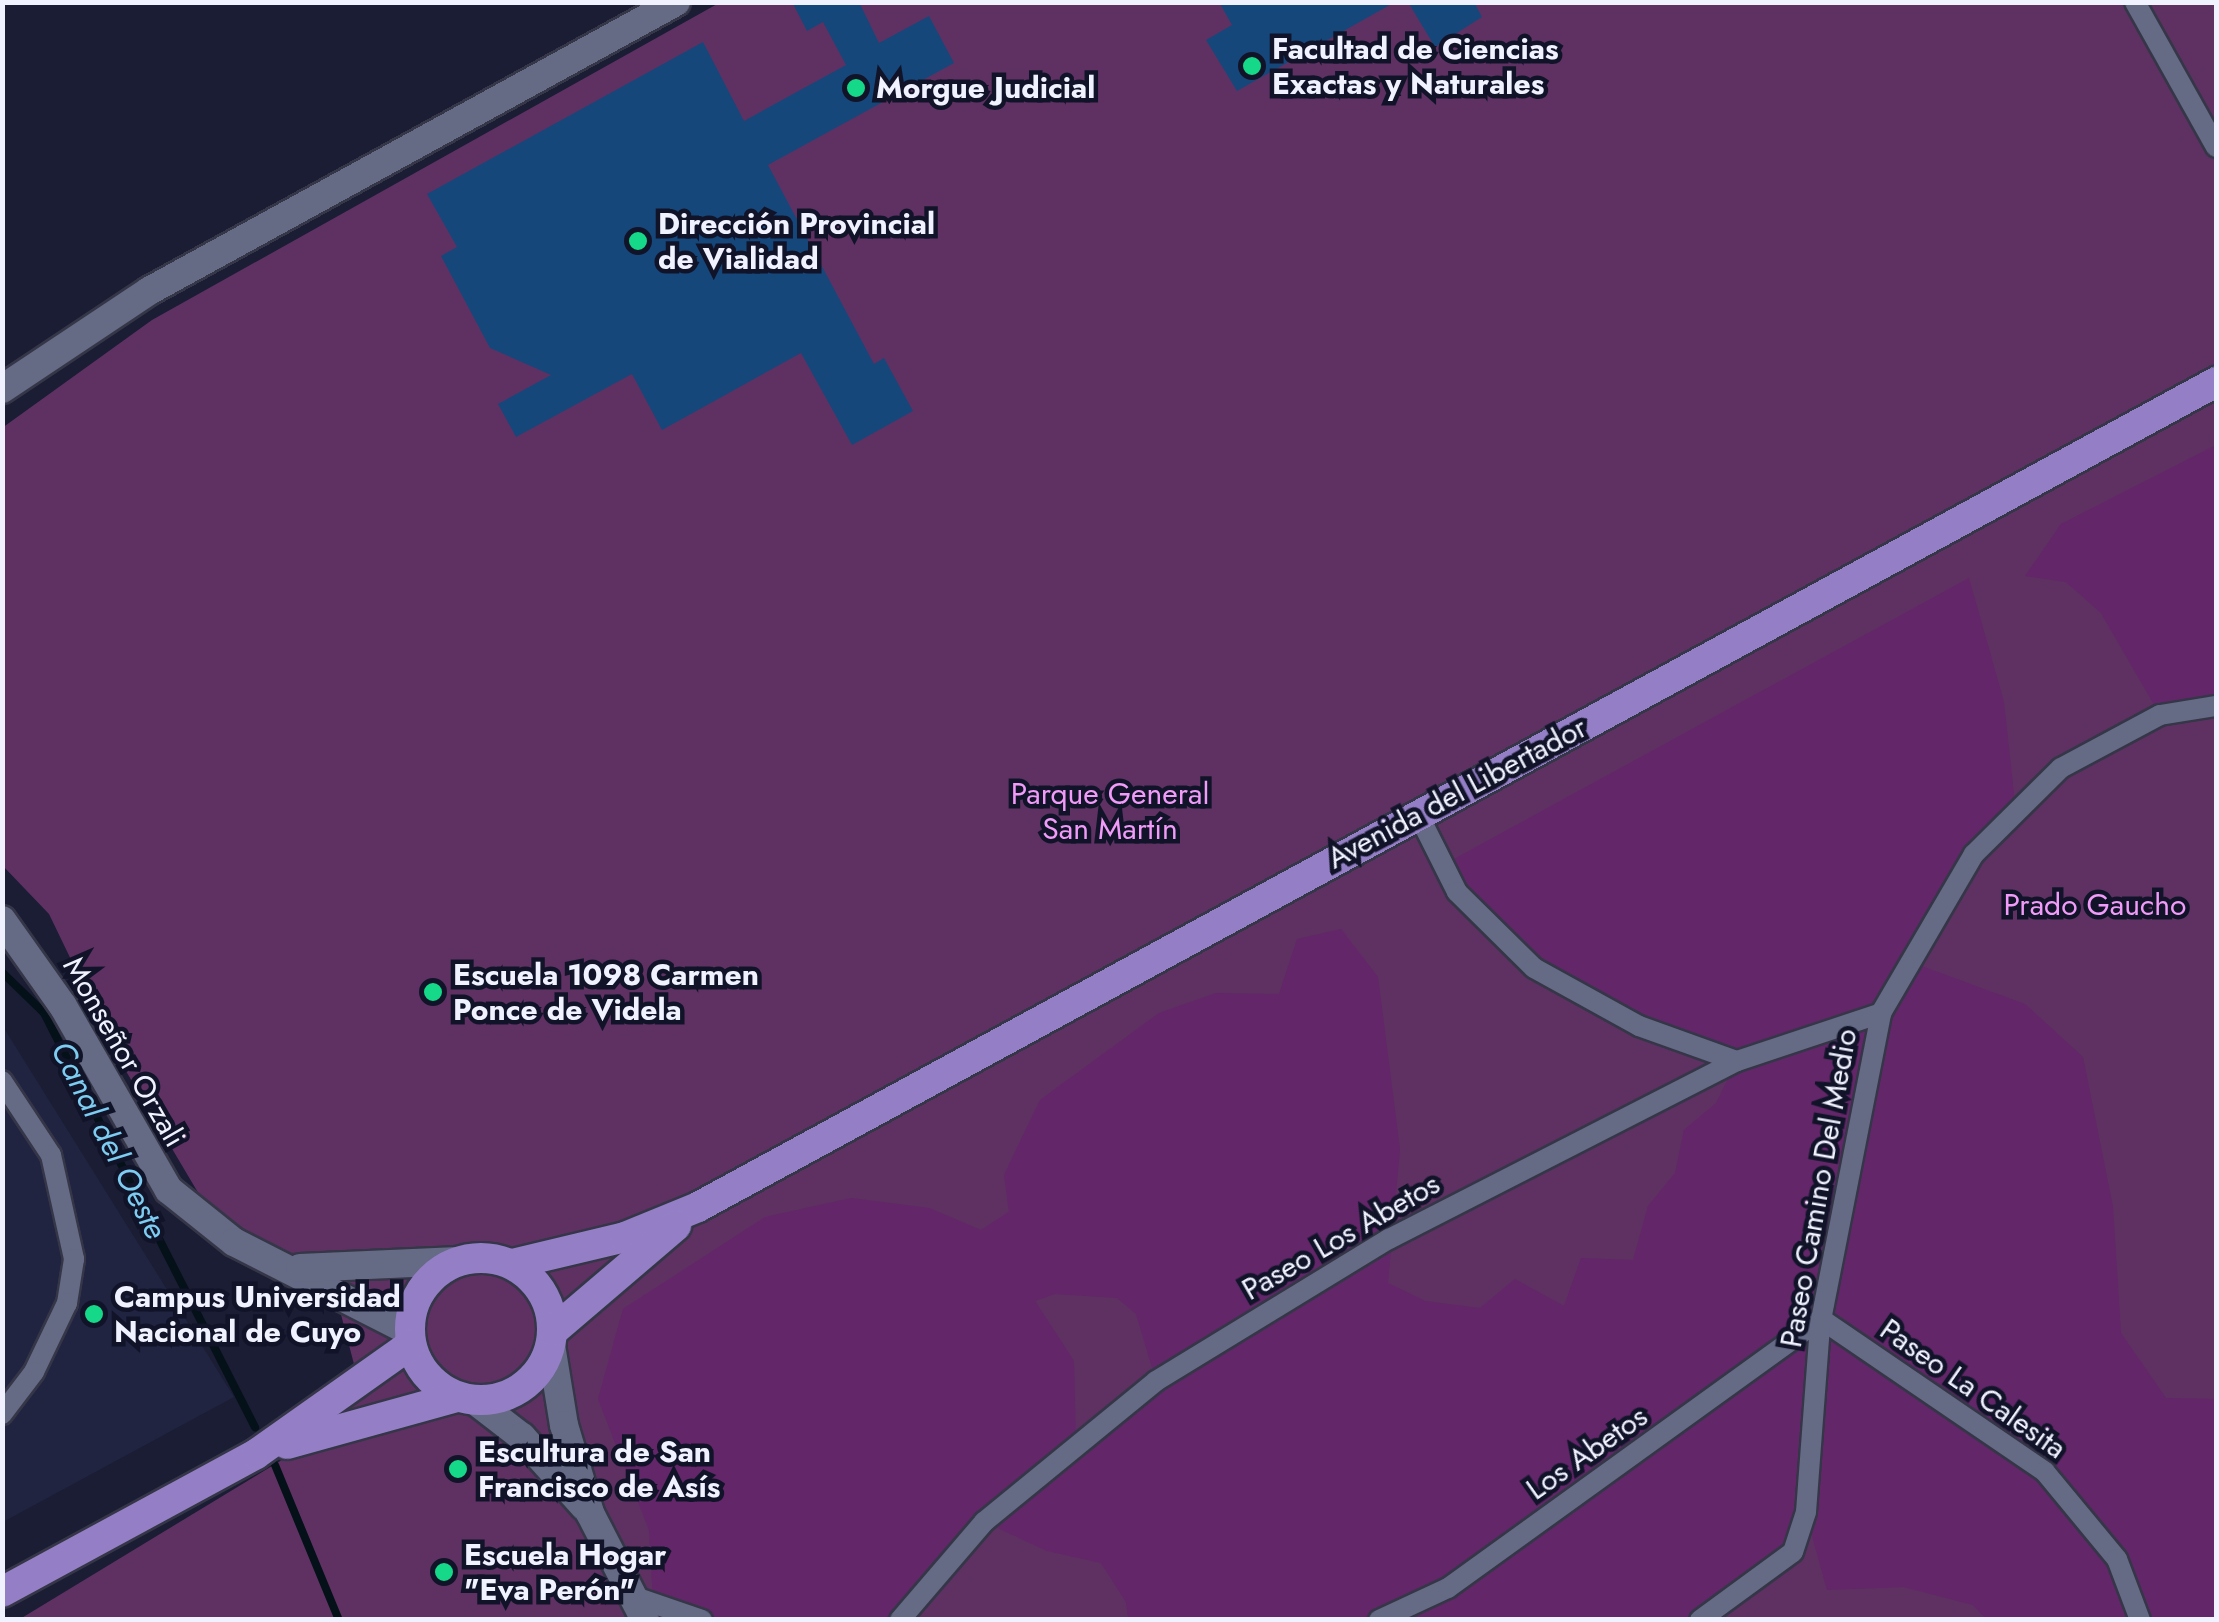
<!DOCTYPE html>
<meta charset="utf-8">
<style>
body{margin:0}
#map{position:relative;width:2219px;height:1622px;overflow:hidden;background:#1a1d33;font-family:Jost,sans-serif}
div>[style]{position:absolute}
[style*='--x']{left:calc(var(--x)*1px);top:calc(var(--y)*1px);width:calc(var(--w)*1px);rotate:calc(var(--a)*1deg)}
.built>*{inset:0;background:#202440}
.green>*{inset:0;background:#5e3162}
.forest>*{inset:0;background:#632669}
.stream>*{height:8px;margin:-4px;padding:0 4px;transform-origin:4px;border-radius:4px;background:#041118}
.building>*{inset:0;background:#16477b}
.roads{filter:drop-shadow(2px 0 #353648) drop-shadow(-2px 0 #353648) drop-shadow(0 2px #353648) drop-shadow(0 -2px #353648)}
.street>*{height:20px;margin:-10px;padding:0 10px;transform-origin:10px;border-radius:10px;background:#656a85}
.secondary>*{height:28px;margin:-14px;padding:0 14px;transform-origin:14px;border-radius:14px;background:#656a85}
.primary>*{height:30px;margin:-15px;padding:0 15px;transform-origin:15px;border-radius:15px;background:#947fc6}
.primary>.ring{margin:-15px;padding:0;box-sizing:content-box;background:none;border:30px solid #947fc6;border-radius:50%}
.dots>*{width:28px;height:28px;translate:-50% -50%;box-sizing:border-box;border:5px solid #111429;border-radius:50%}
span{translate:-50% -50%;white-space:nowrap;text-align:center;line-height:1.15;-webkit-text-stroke:9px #111429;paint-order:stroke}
.poi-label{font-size:30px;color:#f0f2ff;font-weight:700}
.left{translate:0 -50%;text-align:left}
.street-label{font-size:30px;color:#f0f2ff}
.park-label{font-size:30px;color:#f19bf8}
.water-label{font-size:32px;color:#7dccf1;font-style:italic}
.frame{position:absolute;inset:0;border:5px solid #f0f2ff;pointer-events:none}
</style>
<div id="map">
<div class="built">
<i style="clip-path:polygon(2px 1025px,234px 1397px,3px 1522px,2px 1522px)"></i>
</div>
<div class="green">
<i style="clip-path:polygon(719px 3px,2216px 3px,2216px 1619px,20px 1619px,295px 1452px,361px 1391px,338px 1303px,206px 1206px,120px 1061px,49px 914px,3px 866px,2px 428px,152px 320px)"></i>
</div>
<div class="forest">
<i style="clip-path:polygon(2216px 445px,2216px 706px,2160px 715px,2101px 613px,2066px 582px,2025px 576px,2061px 524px)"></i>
<i style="clip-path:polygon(evenodd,1969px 578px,2004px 702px,2016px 812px,1974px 854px,1911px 962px,2025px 1004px,2083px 1057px,2113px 1207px,2121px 1333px,2166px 1398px,2216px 1399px,2216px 1619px,1986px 1619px,1973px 1605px,1904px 1587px,1827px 1590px,1806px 1514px,1793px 1552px,1700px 1619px,1128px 1619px,1126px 1602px,1101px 1563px,1047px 1551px,985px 1522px,900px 1619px,645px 1619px,653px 1602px,649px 1530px,598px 1399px,623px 1309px,765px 1217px,851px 1198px,929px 1208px,981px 1230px,1009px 1212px,1004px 1175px,1040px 1100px,1159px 1013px,1216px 993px,1279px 994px,1297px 939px,1341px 929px,1378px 977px,1400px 1149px,1388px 1283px,1425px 1301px,1480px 1308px,1515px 1279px,1564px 1306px,1581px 1258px,1633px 1260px,1648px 1206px,1675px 1173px,1684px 1130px,1716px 1103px,1737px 1061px,1534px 968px,1443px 865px,1969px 578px,1055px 1294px,1117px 1298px,1136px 1314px,1156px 1381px,1076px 1445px,1074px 1361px,1035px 1301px,1055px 1294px)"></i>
</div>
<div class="stream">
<i style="--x:2;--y:972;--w:59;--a:44.3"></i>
<i style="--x:44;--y:1013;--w:465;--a:63"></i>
<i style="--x:275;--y:1465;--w:168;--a:67.6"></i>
</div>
<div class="building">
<i style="clip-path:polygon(792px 2px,859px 2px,879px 43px,929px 16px,954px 63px,768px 165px,874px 364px,884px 358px,913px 411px,852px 445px,801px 353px,662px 430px,632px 374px,516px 437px,498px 404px,551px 375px,490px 348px,441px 256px,457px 247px,427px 194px,703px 42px,744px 121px,846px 65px,823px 22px,807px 31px)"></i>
<i style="clip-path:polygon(1219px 2px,1395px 2px,1237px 91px,1206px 40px,1232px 25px)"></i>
<i style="clip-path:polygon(1408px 2px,1474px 2px,1482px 17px,1435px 47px)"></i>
</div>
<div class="roads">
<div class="street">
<i style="--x:2135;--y:2;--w:166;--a:60.8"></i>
<i style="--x:1418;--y:814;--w:87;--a:63.4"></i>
<i style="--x:1457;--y:892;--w:108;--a:44.6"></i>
<i style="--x:1534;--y:968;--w:120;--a:28.9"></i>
<i style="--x:1639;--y:1026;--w:104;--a:19.7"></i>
<i style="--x:2;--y:1081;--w:89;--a:56.5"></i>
<i style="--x:51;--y:1155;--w:107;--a:77.5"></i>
<i style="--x:74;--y:1259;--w:45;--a:99"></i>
<i style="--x:67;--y:1303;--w:76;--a:115.6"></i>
<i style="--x:34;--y:1372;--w:53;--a:127.3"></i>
<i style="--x:1821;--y:1319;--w:271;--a:34.3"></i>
<i style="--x:2045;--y:1472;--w:113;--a:50.4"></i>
<i style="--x:2117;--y:1559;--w:65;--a:69.3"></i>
<i style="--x:632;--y:1596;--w:74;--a:18.9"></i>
<i style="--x:900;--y:1620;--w:129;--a:-49.4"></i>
<i style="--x:984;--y:1522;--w:222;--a:-39.3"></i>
<i style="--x:1156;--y:1381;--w:273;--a:-31.4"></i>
<i style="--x:1389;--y:1239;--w:391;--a:-27.1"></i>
<i style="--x:1737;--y:1061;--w:152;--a:-18.4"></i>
<i style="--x:1379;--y:1620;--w:76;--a:-24.9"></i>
<i style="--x:1448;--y:1588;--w:460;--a:-35.8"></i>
<i style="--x:1700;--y:1620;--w:115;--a:-36.2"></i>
<i style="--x:1793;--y:1552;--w:42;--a:-72"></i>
<i style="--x:1806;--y:1512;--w:188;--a:-85.7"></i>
<i style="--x:1820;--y:1325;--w:318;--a:-78.9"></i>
<i style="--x:1881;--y:1013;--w:184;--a:-59.7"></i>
<i style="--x:1974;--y:854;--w:122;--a:-44.7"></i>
<i style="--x:2061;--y:768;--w:112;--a:-28.2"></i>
<i style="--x:2160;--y:715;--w:57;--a:-9.1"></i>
</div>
<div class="secondary">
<i style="--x:2;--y:389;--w:177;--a:-33.7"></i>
<i style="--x:149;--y:291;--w:601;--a:-28.74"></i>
<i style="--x:2;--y:920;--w:105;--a:54.7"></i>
<i style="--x:63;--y:1006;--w:212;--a:60.1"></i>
<i style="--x:169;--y:1190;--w:83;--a:38.7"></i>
<i style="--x:234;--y:1242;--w:196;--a:27"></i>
<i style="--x:300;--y:1268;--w:158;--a:-2.5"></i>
<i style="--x:551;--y:1345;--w:81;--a:80.8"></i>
<i style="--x:564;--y:1425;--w:92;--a:73.5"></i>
<i style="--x:590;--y:1513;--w:120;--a:62.8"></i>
<i style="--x:474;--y:1400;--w:61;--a:37.6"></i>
<i style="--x:522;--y:1437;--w:93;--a:48.1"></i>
</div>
<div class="primary">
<i class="ring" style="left:410px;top:1258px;width:112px;height:112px"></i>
<i style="--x:512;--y:1264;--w:116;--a:-13.4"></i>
<i style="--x:625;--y:1237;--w:79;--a:-22.3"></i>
<i style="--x:698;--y:1207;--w:1728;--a:-28.52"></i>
<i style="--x:553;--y:1331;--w:162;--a:-40.5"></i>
<i style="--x:287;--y:1444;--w:175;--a:-15.5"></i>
<i style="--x:2;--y:1592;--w:289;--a:-28.5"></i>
<i style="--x:256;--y:1454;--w:189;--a:-35.3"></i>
</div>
</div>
<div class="dots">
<i style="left:1252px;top:66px;background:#15d989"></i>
<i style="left:856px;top:88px;background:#15d989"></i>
<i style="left:638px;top:241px;background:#15d989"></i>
<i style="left:433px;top:992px;background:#15d989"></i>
<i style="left:94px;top:1314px;background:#15d989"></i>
<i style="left:458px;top:1469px;background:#15d989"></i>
<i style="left:444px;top:1572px;background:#15d989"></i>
</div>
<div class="poi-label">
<span class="left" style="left:1272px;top:66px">Facultad de Ciencias<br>Exactas y Naturales</span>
<span class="left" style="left:876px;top:88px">Morgue Judicial</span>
<span class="left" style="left:658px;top:241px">Dirección Provincial<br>de Vialidad</span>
<span class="left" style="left:453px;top:992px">Escuela 1098 Carmen<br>Ponce de Videla</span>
<span class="left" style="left:114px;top:1314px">Campus Universidad<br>Nacional de Cuyo</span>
<span class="left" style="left:478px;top:1469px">Escultura de San<br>Francisco de Asís</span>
<span class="left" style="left:464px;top:1572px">Escuela Hogar<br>"Eva Perón"</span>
</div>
<div class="street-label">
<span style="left:1457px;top:793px;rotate:-28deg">Avenida del Libertador</span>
<span style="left:124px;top:1052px;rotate:60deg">Monseñor Orzali</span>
<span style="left:1819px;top:1188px;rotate:-80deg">Paseo Camino Del Medio</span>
<span style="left:1341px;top:1237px;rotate:-30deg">Paseo Los Abetos</span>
<span style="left:1973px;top:1389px;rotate:35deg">Paseo La Calesita</span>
<span style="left:1587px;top:1453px;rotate:-35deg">Los Abetos</span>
</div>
<div class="park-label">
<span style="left:1110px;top:811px">Parque General<br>San Martín</span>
<span style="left:2095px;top:905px">Prado Gaucho</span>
</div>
<div class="water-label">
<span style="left:109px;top:1140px;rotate:63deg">Canal del Oeste</span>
</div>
<div class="frame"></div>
</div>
